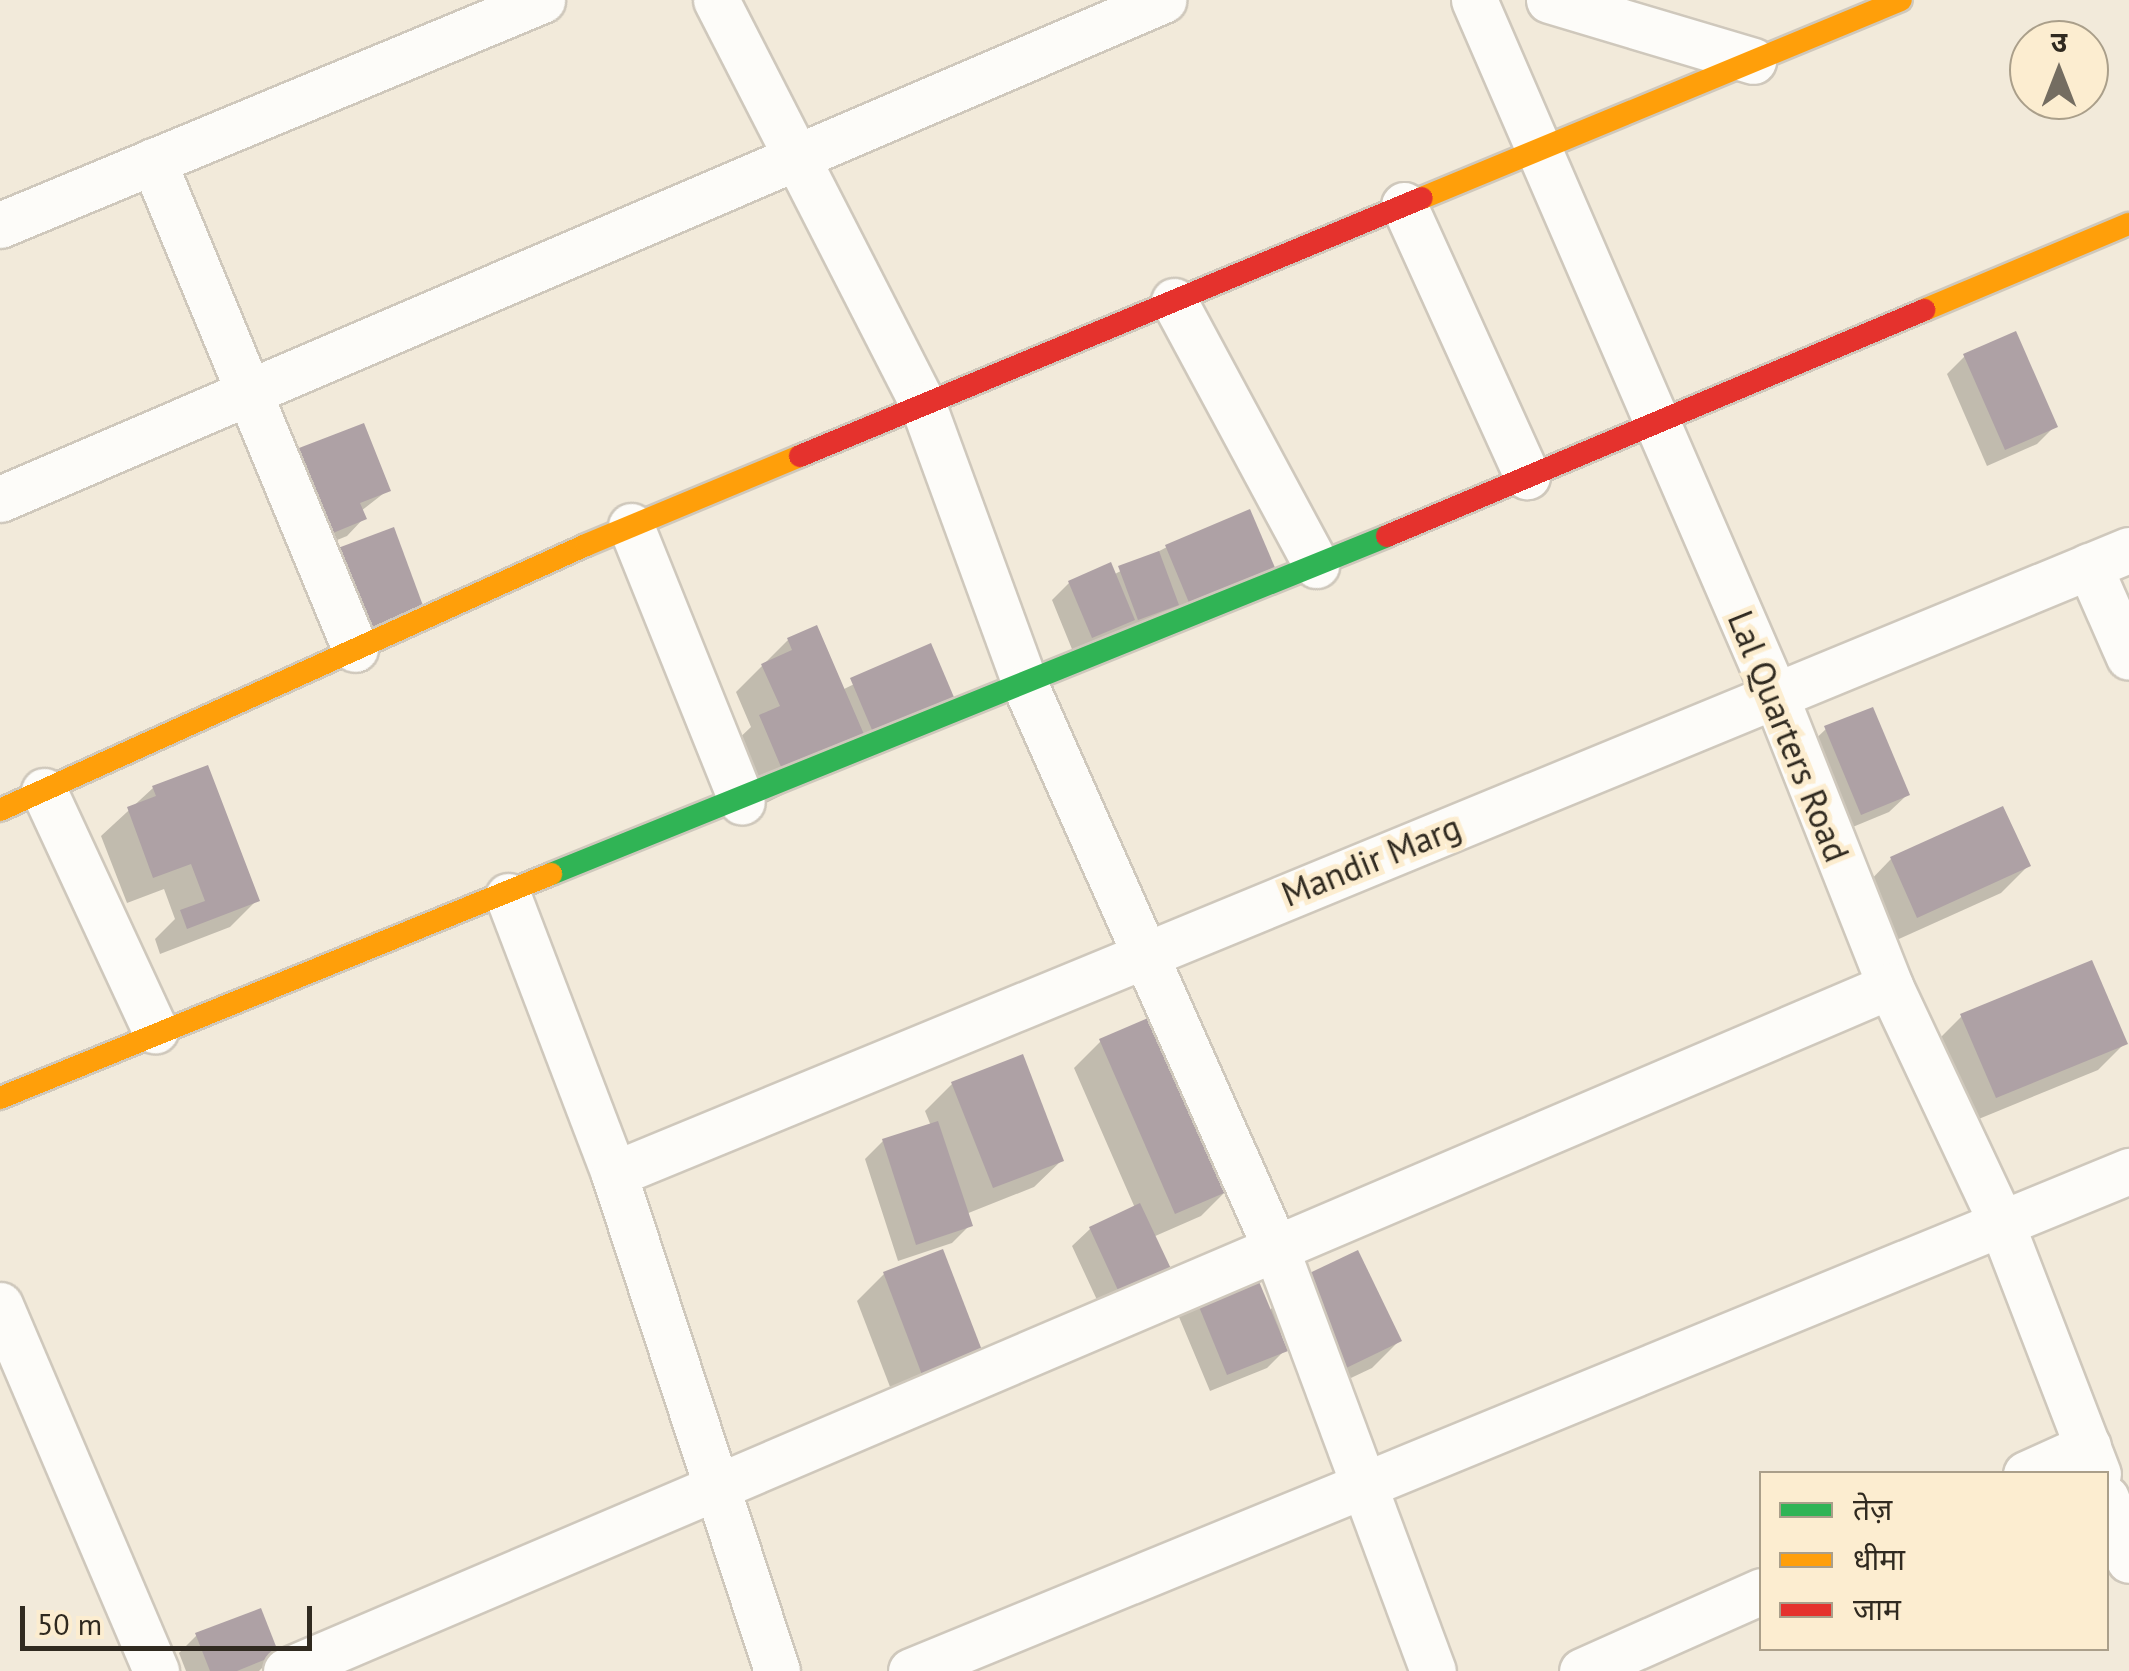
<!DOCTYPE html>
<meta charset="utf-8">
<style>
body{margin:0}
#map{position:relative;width:2129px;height:1671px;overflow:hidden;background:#f2eada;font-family:"PT Sans","Noto Sans Devanagari",sans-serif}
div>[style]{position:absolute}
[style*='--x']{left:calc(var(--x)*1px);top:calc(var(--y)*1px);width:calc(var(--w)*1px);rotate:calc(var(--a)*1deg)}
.shadow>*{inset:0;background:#0003}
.building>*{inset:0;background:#aea1a5}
.roads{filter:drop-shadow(2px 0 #cfc8bc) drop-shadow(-2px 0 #cfc8bc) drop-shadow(0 2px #cfc8bc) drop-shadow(0 -2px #cfc8bc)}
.street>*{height:45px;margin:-22.5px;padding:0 22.5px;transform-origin:22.5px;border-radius:22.5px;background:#fdfcf9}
.fast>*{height:22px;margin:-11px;padding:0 11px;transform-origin:11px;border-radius:11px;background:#30b455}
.slow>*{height:22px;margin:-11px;padding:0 11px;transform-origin:11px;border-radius:11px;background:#ff9f0a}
.jam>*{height:22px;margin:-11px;padding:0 11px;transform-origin:11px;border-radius:11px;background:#e5322d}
span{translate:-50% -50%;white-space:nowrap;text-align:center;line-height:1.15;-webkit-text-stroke:10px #fcedd0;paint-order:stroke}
.street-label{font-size:35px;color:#302a20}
.legend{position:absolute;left:1759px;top:1471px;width:350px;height:180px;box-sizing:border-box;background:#fcedd0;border:2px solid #aa9f8a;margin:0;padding:12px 18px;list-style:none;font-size:30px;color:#302a20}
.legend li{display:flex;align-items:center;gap:20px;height:50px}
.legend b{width:50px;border:2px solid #aa9f8a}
.north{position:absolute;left:2009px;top:20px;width:100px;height:100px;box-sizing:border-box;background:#fcedd0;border:2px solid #aa9f8a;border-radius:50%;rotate:0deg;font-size:28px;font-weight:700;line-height:40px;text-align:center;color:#302a20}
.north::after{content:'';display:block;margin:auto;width:35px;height:45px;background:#746d61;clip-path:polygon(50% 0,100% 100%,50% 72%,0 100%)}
.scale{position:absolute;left:20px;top:1606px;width:292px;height:45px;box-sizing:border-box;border:5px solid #302a20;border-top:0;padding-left:12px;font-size:30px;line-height:35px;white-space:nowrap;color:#302a20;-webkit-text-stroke:8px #fcedd0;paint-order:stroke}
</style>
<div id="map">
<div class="shadow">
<i style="clip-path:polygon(1965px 356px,2055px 426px,2037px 444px,1987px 466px,1947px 374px)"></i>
<i style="clip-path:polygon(301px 451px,388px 490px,361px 511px,364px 518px,347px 536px,315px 549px,283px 468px)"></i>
<i style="clip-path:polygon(1167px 547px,1273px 569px,1074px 654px,1052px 600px,1069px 583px,1113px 575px)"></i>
<i style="clip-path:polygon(788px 640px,842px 690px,930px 647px,956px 708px,760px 806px,733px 744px,751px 727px,736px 692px)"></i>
<i style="clip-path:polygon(1826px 729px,1907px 795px,1889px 812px,1843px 831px,1808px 746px)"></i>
<i style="clip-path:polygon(153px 788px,257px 900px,230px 927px,160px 954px,155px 939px,175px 919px,164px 889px,127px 903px,101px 836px)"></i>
<i style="clip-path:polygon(1891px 859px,2028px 866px,2001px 893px,1890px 943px,1865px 886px)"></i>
<i style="clip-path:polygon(1962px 1016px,2125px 1043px,2098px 1070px,1969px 1123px,1935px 1043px)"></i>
<i style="clip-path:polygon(1101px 1041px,1228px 1189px,1201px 1216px,1153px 1237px,1104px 1315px,1072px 1246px,1090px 1229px,1135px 1208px,1074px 1068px)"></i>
<i style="clip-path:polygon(952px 1084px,1061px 1161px,1034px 1187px,966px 1214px,970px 1225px,952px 1243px,898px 1261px,865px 1159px,883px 1141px,931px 1126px,925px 1111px)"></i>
<i style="clip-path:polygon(884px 1274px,982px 1357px,897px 1405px,857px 1301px)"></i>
<i style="clip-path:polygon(1298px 1281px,1399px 1341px,1372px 1368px,1313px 1396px,1279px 1325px,1285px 1350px,1267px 1368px,1210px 1391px,1179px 1317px,1196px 1299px,1269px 1311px)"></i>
<i style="clip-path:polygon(197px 1635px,276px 1654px,259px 1671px,186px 1671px,179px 1653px)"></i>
</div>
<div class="building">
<i style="clip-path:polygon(2016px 331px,2058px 427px,2005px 450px,1963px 354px)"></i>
<i style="clip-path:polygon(364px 423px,391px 491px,360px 503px,367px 519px,333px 533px,299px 448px)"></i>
<i style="clip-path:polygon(1250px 509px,1276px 570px,1190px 605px,1165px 545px)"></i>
<i style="clip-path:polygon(394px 527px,425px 611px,362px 635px,330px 551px)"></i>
<i style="clip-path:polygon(1159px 551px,1179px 605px,1138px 620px,1118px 566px)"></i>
<i style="clip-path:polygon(1111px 562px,1135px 620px,1092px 638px,1068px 581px)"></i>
<i style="clip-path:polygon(817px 625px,869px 746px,787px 781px,759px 715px,780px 706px,761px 664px,792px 650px,787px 638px)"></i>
<i style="clip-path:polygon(931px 643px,959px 709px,878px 744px,850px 678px)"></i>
<i style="clip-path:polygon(1873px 707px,1910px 795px,1861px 815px,1824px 726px)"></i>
<i style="clip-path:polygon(208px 765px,260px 901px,187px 929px,180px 910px,205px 901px,191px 864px,153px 878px,127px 807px,156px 796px,152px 786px)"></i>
<i style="clip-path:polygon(2003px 806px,2031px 866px,1917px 918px,1890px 857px)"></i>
<i style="clip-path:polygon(2092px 960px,2128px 1044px,1996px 1098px,1960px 1014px)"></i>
<i style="clip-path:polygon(1155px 1015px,1231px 1190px,1175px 1214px,1099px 1039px)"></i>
<i style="clip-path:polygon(1023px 1054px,1064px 1161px,993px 1188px,951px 1082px)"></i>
<i style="clip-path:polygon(938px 1121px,973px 1226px,916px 1245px,882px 1139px)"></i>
<i style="clip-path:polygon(1140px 1203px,1174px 1275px,1122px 1299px,1089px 1227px)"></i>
<i style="clip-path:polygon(943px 1249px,985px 1358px,924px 1380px,883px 1272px)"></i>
<i style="clip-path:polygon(1358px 1250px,1402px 1341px,1340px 1371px,1297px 1279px)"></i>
<i style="clip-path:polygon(1255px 1272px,1288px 1351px,1227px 1375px,1195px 1297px)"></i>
<i style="clip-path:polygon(261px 1608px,279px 1654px,237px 1671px,210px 1671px,195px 1633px)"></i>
</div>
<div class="roads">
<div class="street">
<i style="--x:716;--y:0;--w:455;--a:62.9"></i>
<i style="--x:923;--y:405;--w:300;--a:69.9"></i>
<i style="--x:1026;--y:687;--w:615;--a:66.02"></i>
<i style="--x:1276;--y:1249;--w:450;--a:69.6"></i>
<i style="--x:1474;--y:0;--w:757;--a:66.58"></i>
<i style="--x:1775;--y:695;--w:313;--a:68.4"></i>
<i style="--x:1890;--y:986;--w:259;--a:64.8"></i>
<i style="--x:2000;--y:1220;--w:272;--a:68.9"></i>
<i style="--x:1549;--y:0;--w:213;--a:16.6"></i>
<i style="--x:153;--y:161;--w:528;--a:67.51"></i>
<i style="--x:1404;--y:205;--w:298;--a:65.6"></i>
<i style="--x:0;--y:225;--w:587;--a:-22.54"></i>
<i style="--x:1174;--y:301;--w:300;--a:61.7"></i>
<i style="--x:0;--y:499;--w:1266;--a:-23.22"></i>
<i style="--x:631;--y:526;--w:297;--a:68.1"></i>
<i style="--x:2089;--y:566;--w:99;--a:66.3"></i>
<i style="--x:44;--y:791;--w:264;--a:65.1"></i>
<i style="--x:508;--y:896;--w:298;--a:69.1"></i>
<i style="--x:614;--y:1174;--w:523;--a:71.84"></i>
<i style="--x:614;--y:1174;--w:1638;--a:-22.39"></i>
<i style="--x:0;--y:1305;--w:398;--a:66.9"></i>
<i style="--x:2026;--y:1474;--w:68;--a:-24.3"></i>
<i style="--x:2106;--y:1498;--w:66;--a:69.6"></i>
<i style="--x:286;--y:1671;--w:1744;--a:-23.13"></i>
<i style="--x:911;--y:1671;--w:1317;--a:-22.32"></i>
<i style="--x:1582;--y:1671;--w:197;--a:-24"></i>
</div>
<div class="fast">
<i style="--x:551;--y:874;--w:902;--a:-22.01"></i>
</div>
<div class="slow">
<i style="--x:1422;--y:198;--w:518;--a:-22.46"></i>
<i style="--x:1924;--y:310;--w:222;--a:-22.8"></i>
<i style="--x:0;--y:810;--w:643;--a:-24.33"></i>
<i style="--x:586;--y:545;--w:232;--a:-22.6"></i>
<i style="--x:0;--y:1098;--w:595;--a:-22.12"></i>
</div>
<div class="jam">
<i style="--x:800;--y:456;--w:673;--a:-22.53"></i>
<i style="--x:1387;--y:536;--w:583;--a:-22.82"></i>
</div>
</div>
<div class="street-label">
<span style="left:1789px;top:736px;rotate:68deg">Lal Quarters Road</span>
<span style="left:1371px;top:860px;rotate:-22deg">Mandir Marg</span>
</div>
<ul class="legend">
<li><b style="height:12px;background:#30b455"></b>तेज़</li>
<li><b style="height:12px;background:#ff9f0a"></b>धीमा</li>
<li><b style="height:12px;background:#e5322d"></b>जाम</li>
</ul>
<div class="north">उ</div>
<div class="scale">50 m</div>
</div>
